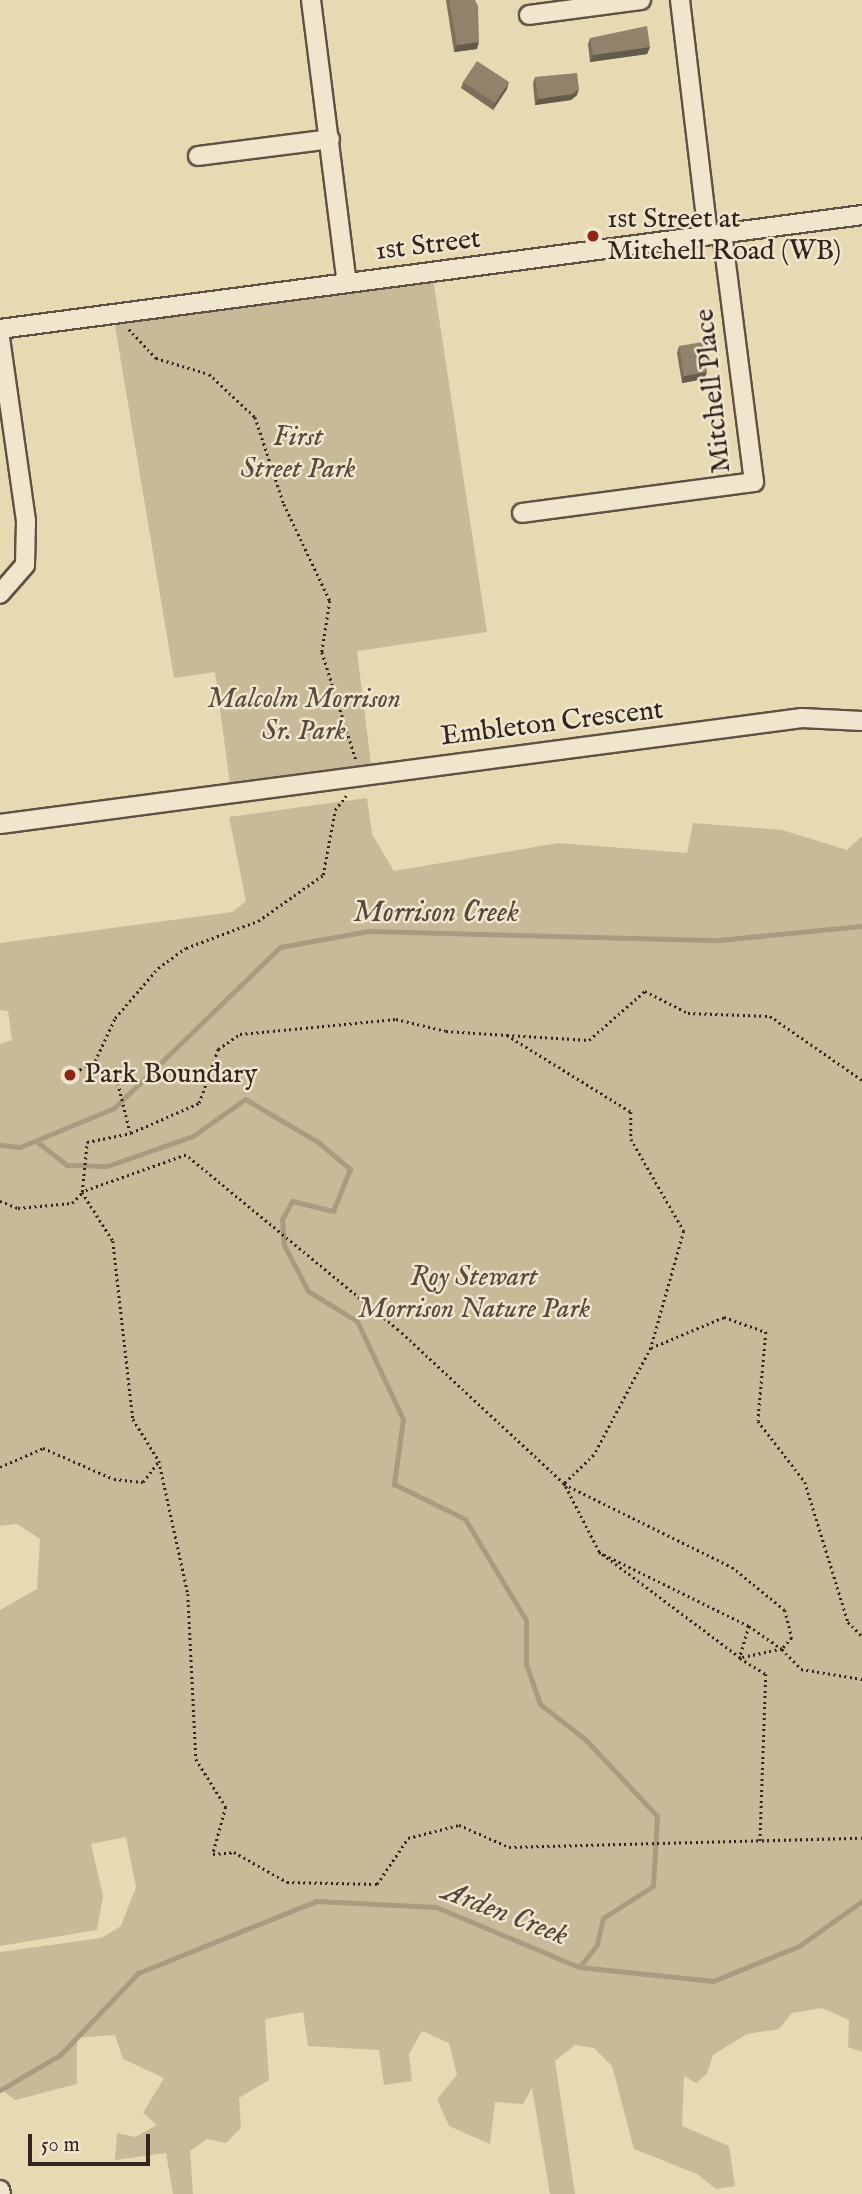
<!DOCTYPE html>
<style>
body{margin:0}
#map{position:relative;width:862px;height:2194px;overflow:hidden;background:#e7d9b2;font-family:"IM FELL English",serif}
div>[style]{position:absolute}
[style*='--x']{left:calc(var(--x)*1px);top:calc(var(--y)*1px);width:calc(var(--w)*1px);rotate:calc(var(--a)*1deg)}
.green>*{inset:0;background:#c8ba99}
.stream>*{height:5px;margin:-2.5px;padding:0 2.5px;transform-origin:2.5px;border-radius:2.5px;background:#a99b80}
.path>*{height:2.5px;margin-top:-1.25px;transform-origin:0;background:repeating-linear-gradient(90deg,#32241e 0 2px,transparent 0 5.5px)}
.roads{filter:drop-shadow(2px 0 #5f5143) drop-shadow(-2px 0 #5f5143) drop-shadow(0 2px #5f5143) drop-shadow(0 -2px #5f5143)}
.minor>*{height:18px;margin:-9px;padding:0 9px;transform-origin:9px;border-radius:9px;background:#efe6cd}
.wall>*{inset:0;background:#7c705c}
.shaded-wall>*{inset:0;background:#655b4b}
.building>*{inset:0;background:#90826b}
.dots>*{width:19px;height:19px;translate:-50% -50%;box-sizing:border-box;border:4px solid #efe6cd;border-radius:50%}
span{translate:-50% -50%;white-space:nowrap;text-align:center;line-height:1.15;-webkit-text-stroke:5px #efe6cd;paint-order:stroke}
.poi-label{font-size:28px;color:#32241e}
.left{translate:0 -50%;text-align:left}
.street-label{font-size:28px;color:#32241e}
.park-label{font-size:28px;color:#584a3d;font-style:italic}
.water-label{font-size:30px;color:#56483b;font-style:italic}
.scale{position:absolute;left:28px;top:2134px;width:122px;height:32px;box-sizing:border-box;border:4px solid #32241e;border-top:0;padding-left:9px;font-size:21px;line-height:24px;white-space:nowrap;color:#32241e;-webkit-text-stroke:5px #efe6cd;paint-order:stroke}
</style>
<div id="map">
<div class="green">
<i style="clip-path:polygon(432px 272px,487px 632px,357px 651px,371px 764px,230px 784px,215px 672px,174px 678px,113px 314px)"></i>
<i style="clip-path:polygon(367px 798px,372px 834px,394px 871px,558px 843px,687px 853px,693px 823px,782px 830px,847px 850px,862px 836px,862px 2052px,848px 2047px,849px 2020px,822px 2008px,792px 2013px,779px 2029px,747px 2034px,713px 2055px,707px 2074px,696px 2083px,684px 2076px,682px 2126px,729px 2146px,735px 2186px,716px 2189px,697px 2174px,634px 2149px,612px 2066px,594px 2048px,575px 2045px,555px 2061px,575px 2194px,550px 2194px,532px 2088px,523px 2104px,495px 2102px,490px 2144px,449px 2126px,437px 2099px,457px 2075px,449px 2043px,422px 2031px,409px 2054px,412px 2081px,384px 2085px,379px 2050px,308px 2046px,303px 2012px,265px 2019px,269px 2080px,239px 2098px,241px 2128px,226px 2143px,207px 2139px,190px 2151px,193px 2194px,173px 2194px,166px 2153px,115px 2160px,117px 2133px,135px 2137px,157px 2125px,143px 2113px,164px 2078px,123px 2059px,115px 2035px,77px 2038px,77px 2084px,15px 2100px,0 2088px,0 1952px,101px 1938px,121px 1926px,136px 1887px,126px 1837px,91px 1844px,103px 1896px,97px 1930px,0 1946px,0 1610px,37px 1589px,40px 1539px,17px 1524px,0 1526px,0 1044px,12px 1040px,8px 1011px,0 1010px,0 943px,232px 912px,246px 901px,229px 817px)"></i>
</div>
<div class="stream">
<i style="--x:36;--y:1141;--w:39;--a:38"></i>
<i style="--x:67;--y:1165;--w:40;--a:1.4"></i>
<i style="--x:107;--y:1166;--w:91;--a:-19.2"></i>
<i style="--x:193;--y:1136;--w:64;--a:-35.4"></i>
<i style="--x:245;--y:1099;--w:85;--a:30.5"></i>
<i style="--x:318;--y:1142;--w:42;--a:40.2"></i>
<i style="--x:350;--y:1169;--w:45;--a:112"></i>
<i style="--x:333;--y:1211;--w:42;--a:-166.3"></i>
<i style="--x:292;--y:1201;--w:21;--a:119"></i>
<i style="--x:282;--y:1219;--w:26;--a:86"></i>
<i style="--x:284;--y:1245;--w:52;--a:62.4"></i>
<i style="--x:308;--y:1291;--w:57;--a:31.5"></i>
<i style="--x:357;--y:1321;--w:108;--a:64.9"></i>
<i style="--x:403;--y:1419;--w:66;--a:97.9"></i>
<i style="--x:394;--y:1484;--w:79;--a:26.2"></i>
<i style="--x:465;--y:1519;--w:118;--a:58.9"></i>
<i style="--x:526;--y:1620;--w:44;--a:90"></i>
<i style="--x:526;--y:1664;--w:42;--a:70.7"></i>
<i style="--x:540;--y:1704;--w:58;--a:38"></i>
<i style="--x:586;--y:1740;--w:104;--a:46.9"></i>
<i style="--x:657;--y:1816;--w:70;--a:93.3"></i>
<i style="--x:653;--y:1886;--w:59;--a:147.4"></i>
<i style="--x:603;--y:1918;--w:28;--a:103"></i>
<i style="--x:597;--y:1945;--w:28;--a:129"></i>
<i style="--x:0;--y:1145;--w:20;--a:6"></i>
<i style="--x:20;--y:1147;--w:102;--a:-22.5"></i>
<i style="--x:114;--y:1108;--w:231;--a:-44.1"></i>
<i style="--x:280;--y:947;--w:90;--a:-10.2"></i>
<i style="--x:369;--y:931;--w:350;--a:1.5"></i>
<i style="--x:719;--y:940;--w:144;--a:-5.6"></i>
<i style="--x:0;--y:2090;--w:69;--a:-30.3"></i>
<i style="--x:60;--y:2055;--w:113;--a:-46.4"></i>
<i style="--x:138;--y:1973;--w:192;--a:-22"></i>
<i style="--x:316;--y:1901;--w:120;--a:2.9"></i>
<i style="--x:436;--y:1907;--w:155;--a:22.8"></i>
<i style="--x:579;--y:1967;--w:135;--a:6"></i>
<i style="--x:713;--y:1981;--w:93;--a:-22.1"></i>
<i style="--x:799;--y:1946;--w:77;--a:-35.5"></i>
</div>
<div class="path">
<i style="--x:129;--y:329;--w:40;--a:47"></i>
<i style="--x:156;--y:358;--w:55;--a:16.8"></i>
<i style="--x:209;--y:374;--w:63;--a:43.1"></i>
<i style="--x:255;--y:417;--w:92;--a:71.6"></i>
<i style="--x:284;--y:504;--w:107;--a:64.6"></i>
<i style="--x:330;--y:601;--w:52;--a:98.9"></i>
<i style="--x:322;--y:652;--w:113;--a:72.5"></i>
<i style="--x:507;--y:1035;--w:146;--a:31.8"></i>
<i style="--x:631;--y:1112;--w:27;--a:90"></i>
<i style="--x:631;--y:1139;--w:106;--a:60.1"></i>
<i style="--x:684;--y:1231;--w:122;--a:105.8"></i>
<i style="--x:651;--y:1348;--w:121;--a:118"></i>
<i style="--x:594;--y:1455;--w:42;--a:136"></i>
<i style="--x:564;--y:1484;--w:226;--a:-137.1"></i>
<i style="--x:398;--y:1330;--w:275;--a:-140.5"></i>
<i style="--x:186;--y:1155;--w:110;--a:160.4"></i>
<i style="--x:82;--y:1192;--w:50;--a:-84.3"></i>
<i style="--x:87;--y:1142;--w:45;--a:-11.6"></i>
<i style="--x:131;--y:1133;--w:74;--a:-23.8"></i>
<i style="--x:199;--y:1103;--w:57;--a:-70.6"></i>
<i style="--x:218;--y:1049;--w:27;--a:-34"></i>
<i style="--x:240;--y:1034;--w:157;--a:-5.5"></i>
<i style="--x:396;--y:1019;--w:51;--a:13.5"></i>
<i style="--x:446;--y:1031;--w:61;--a:3.8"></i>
<i style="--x:507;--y:1035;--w:82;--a:3.5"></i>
<i style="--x:589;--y:1040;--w:74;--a:-41.2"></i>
<i style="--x:645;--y:991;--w:48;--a:27.1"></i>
<i style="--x:688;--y:1013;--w:82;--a:2.1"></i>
<i style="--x:770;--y:1016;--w:112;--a:34.8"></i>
<i style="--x:95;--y:1061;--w:31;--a:42"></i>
<i style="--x:70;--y:1075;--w:29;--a:-29"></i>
<i style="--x:95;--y:1061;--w:47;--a:-65.1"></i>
<i style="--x:115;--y:1018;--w:66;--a:-49.3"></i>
<i style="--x:158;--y:968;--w:34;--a:-36"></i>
<i style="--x:186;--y:948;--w:77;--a:-20.6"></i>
<i style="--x:258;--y:921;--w:80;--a:-35.3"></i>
<i style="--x:323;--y:875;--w:66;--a:-79.5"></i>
<i style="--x:335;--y:810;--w:18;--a:-52"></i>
<i style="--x:118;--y:1083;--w:50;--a:76.2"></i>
<i style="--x:82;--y:1192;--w:58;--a:57.7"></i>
<i style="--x:113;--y:1241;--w:179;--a:83.6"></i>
<i style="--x:133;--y:1419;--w:49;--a:58.2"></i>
<i style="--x:0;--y:1201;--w:19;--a:21"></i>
<i style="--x:18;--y:1208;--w:54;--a:-5.3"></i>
<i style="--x:72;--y:1203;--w:14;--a:-45"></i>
<i style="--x:651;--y:1348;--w:79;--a:-23"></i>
<i style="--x:724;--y:1317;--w:45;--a:19.7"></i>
<i style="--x:766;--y:1332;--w:89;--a:95.1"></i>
<i style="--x:758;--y:1421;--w:77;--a:52.4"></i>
<i style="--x:805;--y:1482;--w:146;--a:72.9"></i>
<i style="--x:848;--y:1622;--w:20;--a:45"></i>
<i style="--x:0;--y:1467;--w:47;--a:-23.8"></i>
<i style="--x:43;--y:1448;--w:77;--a:23.6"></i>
<i style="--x:114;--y:1479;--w:29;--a:6"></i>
<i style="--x:143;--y:1482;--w:26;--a:-53"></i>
<i style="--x:159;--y:1461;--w:136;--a:77.7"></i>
<i style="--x:188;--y:1594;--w:165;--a:87.2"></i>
<i style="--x:196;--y:1759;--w:57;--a:58"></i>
<i style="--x:226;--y:1807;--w:49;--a:105.5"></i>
<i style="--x:213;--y:1854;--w:21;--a:-5"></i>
<i style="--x:234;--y:1852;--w:61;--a:29.5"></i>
<i style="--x:287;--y:1882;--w:90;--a:1.3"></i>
<i style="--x:377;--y:1884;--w:55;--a:-56"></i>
<i style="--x:408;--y:1838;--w:53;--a:-14.3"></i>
<i style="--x:459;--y:1825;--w:55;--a:23.7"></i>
<i style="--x:509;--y:1847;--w:353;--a:-1.5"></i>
<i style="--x:599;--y:1552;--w:167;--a:26.3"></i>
<i style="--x:749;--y:1626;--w:40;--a:34.9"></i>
<i style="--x:782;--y:1649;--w:43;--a:167.9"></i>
<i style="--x:740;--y:1658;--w:176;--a:-143.1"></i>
<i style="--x:599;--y:1552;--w:76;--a:-117.2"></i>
<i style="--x:564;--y:1484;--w:187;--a:26.3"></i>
<i style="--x:732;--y:1567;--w:68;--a:39.1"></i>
<i style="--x:785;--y:1610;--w:29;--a:76"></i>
<i style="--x:792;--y:1638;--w:15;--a:132"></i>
<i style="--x:782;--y:1649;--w:28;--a:46"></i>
<i style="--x:801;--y:1669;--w:62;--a:9.3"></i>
<i style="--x:749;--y:1626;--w:33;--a:106"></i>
<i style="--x:740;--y:1658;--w:31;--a:32"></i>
<i style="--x:766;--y:1674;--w:170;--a:92"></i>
</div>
<div class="roads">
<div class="minor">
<i style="--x:311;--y:0;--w:285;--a:82.8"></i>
<i style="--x:680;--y:0;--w:237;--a:83.2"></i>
<i style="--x:529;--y:15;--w:113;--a:-7.6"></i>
<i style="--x:198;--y:156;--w:133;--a:-7.3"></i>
<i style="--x:0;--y:329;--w:870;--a:-7.53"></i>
<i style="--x:0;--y:338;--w:185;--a:81.9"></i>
<i style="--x:26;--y:521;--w:44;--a:91.3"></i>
<i style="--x:25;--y:565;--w:38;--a:131"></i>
<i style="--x:522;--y:513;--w:234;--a:-7.6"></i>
<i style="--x:754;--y:482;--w:251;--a:-97.3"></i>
<i style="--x:0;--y:824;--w:809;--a:-7.53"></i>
<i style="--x:802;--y:718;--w:60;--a:2.9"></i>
<i style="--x:0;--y:2190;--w:4;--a:76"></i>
</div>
</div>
<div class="wall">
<i style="clip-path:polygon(446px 0,475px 0,477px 49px,454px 52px)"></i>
<i style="clip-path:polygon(590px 38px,650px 47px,647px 54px,590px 62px,588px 44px)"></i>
<i style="clip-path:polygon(535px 77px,577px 95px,571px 100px,535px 105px,533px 83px)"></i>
<i style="clip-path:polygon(463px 82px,507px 89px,493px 110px,461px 88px)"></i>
<i style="clip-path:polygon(679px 346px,707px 372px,704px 379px,682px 383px,677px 353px)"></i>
</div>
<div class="shaded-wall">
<i style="clip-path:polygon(479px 42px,477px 49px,454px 52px,457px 45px)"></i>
<i style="clip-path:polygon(650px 47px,647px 54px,590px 62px,593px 55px)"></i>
<i style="clip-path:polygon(509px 82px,507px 89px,493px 110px,495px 103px)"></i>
<i style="clip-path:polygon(579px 89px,577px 95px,571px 100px,535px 105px,538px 99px)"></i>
<i style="clip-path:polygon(707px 372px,704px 379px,682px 383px,684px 376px)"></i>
</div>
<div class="building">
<i style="clip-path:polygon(449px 0,475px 0,478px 6px,479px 42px,457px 45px)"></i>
<i style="clip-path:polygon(647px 26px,650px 47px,593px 55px,590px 38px)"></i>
<i style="clip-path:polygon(477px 61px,509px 82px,495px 103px,463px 82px)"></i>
<i style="clip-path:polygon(577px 73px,579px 89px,573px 94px,538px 99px,535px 77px)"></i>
<i style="clip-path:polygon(703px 342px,707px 372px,684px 376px,679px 346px)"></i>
</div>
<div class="dots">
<i style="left:593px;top:236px;background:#8f2418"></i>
<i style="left:70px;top:1075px;background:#8f2418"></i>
</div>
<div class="poi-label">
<span class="left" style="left:607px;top:236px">1st Street at<br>Mitchell Road (WB)</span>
<span class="left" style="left:84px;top:1075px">Park Boundary</span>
</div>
<div class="street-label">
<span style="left:428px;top:246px;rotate:-7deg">1st Street</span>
<span style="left:714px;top:391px;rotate:-96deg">Mitchell Place</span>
<span style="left:552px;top:724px;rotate:-7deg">Embleton Crescent</span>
</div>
<div class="park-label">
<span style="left:298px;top:454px">First<br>Street Park</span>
<span style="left:304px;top:716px">Malcolm Morrison<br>Sr. Park</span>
<span style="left:474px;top:1294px">Roy Stewart<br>Morrison Nature Park</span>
</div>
<div class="water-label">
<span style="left:436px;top:913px">Morrison Creek</span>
<span style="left:505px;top:1914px;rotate:21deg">Arden Creek</span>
</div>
<div class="scale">50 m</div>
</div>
